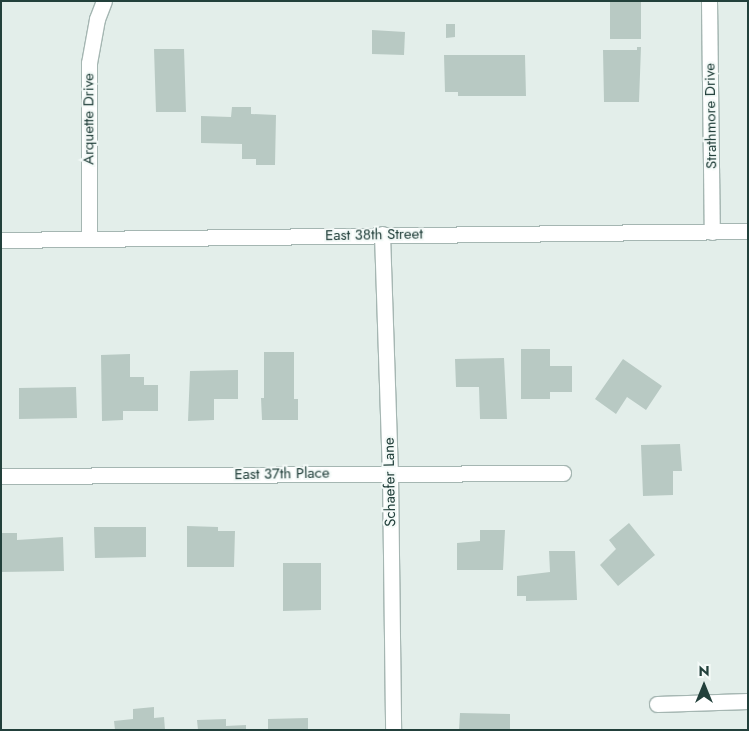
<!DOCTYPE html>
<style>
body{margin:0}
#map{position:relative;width:749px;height:731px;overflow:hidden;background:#e3eeea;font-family:Jost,sans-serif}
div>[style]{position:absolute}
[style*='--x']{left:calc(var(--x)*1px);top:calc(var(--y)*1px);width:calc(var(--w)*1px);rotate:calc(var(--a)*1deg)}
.building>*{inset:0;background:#b8c9c3}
.roads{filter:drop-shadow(1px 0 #a5b6b2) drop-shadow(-1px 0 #a5b6b2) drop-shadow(0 1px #a5b6b2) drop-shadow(0 -1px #a5b6b2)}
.street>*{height:15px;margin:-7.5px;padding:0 7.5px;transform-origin:7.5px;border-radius:7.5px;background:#fff}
.secondary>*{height:15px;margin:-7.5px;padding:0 7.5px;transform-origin:7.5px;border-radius:7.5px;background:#fff}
span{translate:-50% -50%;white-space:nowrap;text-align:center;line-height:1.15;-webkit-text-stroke:4px #f4faf8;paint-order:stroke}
.street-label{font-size:15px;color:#22403b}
.frame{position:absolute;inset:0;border:2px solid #22403b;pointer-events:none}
.north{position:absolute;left:679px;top:661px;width:50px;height:50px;-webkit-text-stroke:4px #f4faf8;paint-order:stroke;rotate:0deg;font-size:14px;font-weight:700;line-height:20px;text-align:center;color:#22403b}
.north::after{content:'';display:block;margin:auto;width:18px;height:22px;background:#22403b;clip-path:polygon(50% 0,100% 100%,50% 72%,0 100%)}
</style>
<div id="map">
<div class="building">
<i style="clip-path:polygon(610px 1px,641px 1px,641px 39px,610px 39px)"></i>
<i style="clip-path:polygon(446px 24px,455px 24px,455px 37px,446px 38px)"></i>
<i style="clip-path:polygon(372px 30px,405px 32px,404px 55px,372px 54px)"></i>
<i style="clip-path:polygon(637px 47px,641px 47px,639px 102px,604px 102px,603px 50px,637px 50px)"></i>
<i style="clip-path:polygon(154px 49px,184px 49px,186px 112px,156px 112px)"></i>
<i style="clip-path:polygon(444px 55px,525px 55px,526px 96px,458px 96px,458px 92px,445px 92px)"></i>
<i style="clip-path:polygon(232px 107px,251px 107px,251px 114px,276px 115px,275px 165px,256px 165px,256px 159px,242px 159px,242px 144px,201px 143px,201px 116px,231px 117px)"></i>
<i style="clip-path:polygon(521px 349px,550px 349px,550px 366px,572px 366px,572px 392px,550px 392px,550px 399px,521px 399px)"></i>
<i style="clip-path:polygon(264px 352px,294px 352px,294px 399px,298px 399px,298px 420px,262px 420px,261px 398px,264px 398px)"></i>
<i style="clip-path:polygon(130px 354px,130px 377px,144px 377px,144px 385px,158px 385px,158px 411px,123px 411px,123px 420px,102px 421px,101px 355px)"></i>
<i style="clip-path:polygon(504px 358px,507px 419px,480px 419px,479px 387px,456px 387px,455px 359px)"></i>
<i style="clip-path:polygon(623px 359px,662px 386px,646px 410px,627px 397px,616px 414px,595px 399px)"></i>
<i style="clip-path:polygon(238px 370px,238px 399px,214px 399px,214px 420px,188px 421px,190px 371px)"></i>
<i style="clip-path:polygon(76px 387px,77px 418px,19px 419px,19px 388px)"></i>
<i style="clip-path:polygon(680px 444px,682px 471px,673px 471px,673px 495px,643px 496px,641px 445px)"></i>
<i style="clip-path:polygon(629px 523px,655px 555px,618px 586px,600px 565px,616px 549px,609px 540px)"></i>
<i style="clip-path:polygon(187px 526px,218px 527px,218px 531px,235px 531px,234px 567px,187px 567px)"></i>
<i style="clip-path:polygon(94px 527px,146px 527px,146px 557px,95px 558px)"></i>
<i style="clip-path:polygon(480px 530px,505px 530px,503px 570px,457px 570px,457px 543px,480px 541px)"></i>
<i style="clip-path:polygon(1px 533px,17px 533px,17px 540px,63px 537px,64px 571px,1px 572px)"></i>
<i style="clip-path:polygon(549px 551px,575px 551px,577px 600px,526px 601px,526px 596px,517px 596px,517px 576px,550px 572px)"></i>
<i style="clip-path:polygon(283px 563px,321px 563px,321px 610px,283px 611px)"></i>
<i style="clip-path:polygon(154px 707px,154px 718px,164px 717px,165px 730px,115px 730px,114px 721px,133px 719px,133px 709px)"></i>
<i style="clip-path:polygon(460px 713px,510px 714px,510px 730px,459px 730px)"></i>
<i style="clip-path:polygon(308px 718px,308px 730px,268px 730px,268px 719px)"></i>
<i style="clip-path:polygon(226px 719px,226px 726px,246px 725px,246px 730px,198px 730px,197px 720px)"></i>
</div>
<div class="roads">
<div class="street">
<i style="--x:709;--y:1;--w:231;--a:89.3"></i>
<i style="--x:382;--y:234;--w:239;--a:88.1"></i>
<i style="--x:390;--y:473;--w:257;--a:89.3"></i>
<i style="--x:89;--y:239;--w:176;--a:-90"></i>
<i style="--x:89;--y:63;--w:45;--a:-79.7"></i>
<i style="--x:97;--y:19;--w:19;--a:-69"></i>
<i style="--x:1;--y:476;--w:562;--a:-0.31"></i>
<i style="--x:657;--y:704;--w:91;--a:-1.9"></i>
</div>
<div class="secondary">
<i style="--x:1;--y:240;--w:747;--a:-0.69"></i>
</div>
</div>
<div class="street-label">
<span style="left:711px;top:116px;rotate:-91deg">Strathmore Drive</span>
<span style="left:89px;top:119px;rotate:-90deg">Arquette Drive</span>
<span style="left:374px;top:235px;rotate:-1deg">East 38th Street</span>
<span style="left:282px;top:474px;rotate:-1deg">East 37th Place</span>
<span style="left:390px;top:482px;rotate:-91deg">Schaefer Lane</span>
</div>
<div class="frame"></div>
<div class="north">N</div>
</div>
